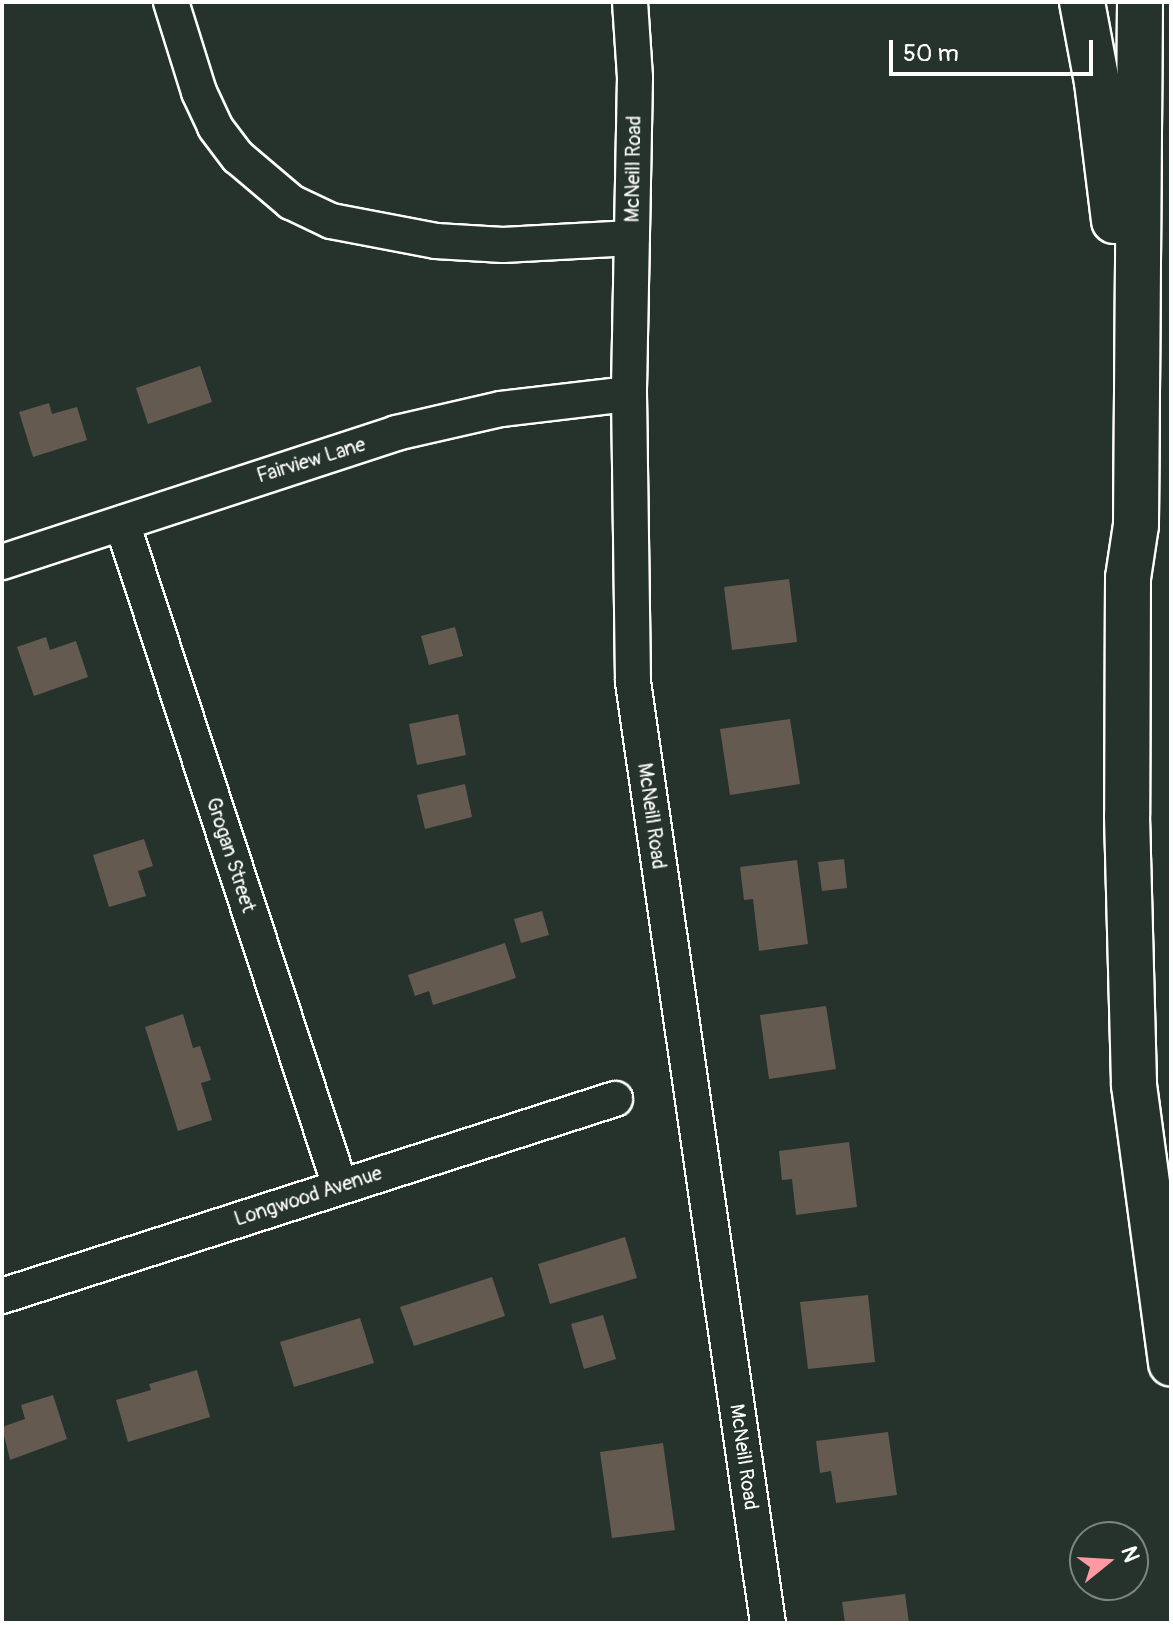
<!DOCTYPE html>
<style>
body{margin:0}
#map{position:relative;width:1173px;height:1625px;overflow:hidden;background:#26332d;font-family:Pangolin,sans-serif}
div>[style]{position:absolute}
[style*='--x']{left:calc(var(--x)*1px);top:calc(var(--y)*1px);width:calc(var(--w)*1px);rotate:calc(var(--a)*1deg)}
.building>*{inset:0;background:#655a4f}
.roads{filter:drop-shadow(2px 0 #fff) drop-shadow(-2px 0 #fff) drop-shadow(0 2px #fff) drop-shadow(0 -2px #fff)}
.minor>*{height:34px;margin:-17px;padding:0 17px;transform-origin:17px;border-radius:17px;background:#26332d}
.highway>*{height:44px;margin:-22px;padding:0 22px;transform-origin:22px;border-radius:22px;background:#26332d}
span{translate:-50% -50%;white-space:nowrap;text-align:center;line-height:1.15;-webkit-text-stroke:6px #26332d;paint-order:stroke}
.street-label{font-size:20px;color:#fff}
.frame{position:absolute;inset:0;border:4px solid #fff;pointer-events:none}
.north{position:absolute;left:1069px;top:1521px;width:80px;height:80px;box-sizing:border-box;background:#26332d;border:2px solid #7d8581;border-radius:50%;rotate:72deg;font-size:22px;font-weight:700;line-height:32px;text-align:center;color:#fff}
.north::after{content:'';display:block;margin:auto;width:28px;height:36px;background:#ff9aa2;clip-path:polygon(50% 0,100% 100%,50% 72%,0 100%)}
.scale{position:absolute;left:889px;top:40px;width:204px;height:36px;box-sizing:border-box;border:4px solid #fff;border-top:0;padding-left:10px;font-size:24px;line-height:28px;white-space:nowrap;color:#fff;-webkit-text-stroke:6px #26332d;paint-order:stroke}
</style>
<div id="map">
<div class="building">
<i style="clip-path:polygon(200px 366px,212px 402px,148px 424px,136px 388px)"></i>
<i style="clip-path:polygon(49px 403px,52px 414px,77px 407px,87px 440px,33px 457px,19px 412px)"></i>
<i style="clip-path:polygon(789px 579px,797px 642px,732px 650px,724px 587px)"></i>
<i style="clip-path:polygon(455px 627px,463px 656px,429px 665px,421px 636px)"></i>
<i style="clip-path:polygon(46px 637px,50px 650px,76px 641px,88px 677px,34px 696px,17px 647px)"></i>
<i style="clip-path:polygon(458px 714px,466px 755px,417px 765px,409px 724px)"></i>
<i style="clip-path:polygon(790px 719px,800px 784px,730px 795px,720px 729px)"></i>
<i style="clip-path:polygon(465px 784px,472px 817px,425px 829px,417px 795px)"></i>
<i style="clip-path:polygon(144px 839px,153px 866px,138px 871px,146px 896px,109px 907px,93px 855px)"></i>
<i style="clip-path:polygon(844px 859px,847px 888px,822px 891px,818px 862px)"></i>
<i style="clip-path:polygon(797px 860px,808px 944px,759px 951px,753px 899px,744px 900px,740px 867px)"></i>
<i style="clip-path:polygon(542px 911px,549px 935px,521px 943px,514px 919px)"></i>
<i style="clip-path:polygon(505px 943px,516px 978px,433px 1005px,429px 991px,415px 996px,408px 975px)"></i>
<i style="clip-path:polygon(826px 1006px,836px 1069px,769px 1079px,760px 1015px)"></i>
<i style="clip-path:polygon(183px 1014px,193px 1048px,200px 1046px,211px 1080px,201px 1083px,212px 1120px,178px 1131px,145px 1027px)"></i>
<i style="clip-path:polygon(849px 1142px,857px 1207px,796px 1215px,792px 1179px,782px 1180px,779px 1151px)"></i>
<i style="clip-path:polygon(625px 1237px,637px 1278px,550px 1304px,538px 1264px)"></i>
<i style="clip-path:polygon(492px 1277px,505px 1316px,414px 1346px,400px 1307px)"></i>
<i style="clip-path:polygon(868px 1295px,875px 1362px,808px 1369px,800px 1302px)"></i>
<i style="clip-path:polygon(603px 1315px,616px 1359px,584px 1369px,571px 1324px)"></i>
<i style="clip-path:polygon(360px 1318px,374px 1363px,294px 1387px,280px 1342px)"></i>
<i style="clip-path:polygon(197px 1370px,210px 1417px,128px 1442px,116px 1400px,151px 1390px,149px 1384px)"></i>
<i style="clip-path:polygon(53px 1395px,67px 1439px,10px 1460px,2px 1427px,25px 1419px,21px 1405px)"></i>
<i style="clip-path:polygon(888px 1432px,897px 1495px,836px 1503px,831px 1471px,820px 1473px,816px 1441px)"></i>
<i style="clip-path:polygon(663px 1443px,675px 1530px,612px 1538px,600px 1452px)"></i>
<i style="clip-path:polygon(905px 1594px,909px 1623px,845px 1623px,842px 1602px)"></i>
</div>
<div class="roads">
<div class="minor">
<i style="--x:171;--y:2;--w:94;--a:72.7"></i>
<i style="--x:199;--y:92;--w:38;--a:65"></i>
<i style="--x:215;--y:127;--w:38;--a:53"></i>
<i style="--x:238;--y:157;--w:70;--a:40.3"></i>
<i style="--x:291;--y:202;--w:44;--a:25.4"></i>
<i style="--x:331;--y:221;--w:107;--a:10.8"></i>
<i style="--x:436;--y:241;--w:67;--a:3.4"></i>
<i style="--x:503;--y:245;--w:129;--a:-3.1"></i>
<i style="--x:630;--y:2;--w:75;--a:86.2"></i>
<i style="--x:635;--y:77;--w:317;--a:91.1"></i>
<i style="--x:629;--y:394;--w:288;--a:89.2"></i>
<i style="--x:633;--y:682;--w:951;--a:81.84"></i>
<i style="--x:122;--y:523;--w:698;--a:71.8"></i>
<i style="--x:2;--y:562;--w:415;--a:-18.1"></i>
<i style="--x:396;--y:433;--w:108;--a:-12.9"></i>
<i style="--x:501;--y:409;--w:129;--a:-6.7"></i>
<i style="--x:2;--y:1296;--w:644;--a:-17.82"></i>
</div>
<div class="highway">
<i style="--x:1082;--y:2;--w:81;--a:79.4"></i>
<i style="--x:1097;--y:82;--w:140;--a:83"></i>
<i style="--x:1140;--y:2;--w:523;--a:90.44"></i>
<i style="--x:1136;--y:525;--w:54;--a:98.6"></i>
<i style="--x:1128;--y:578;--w:238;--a:90.2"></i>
<i style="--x:1127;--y:816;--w:269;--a:88.5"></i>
<i style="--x:1134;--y:1085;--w:281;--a:82.4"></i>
</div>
</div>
<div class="street-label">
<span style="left:633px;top:169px;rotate:-89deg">McNeill Road</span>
<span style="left:311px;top:460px;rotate:-17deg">Fairview Lane</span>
<span style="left:652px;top:816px;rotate:82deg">McNeill Road</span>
<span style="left:231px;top:855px;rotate:72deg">Grogan Street</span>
<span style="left:308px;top:1196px;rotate:-18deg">Longwood Avenue</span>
<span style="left:744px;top:1457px;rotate:82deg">McNeill Road</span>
</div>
<div class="frame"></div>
<div class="north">N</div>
<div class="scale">50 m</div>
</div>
